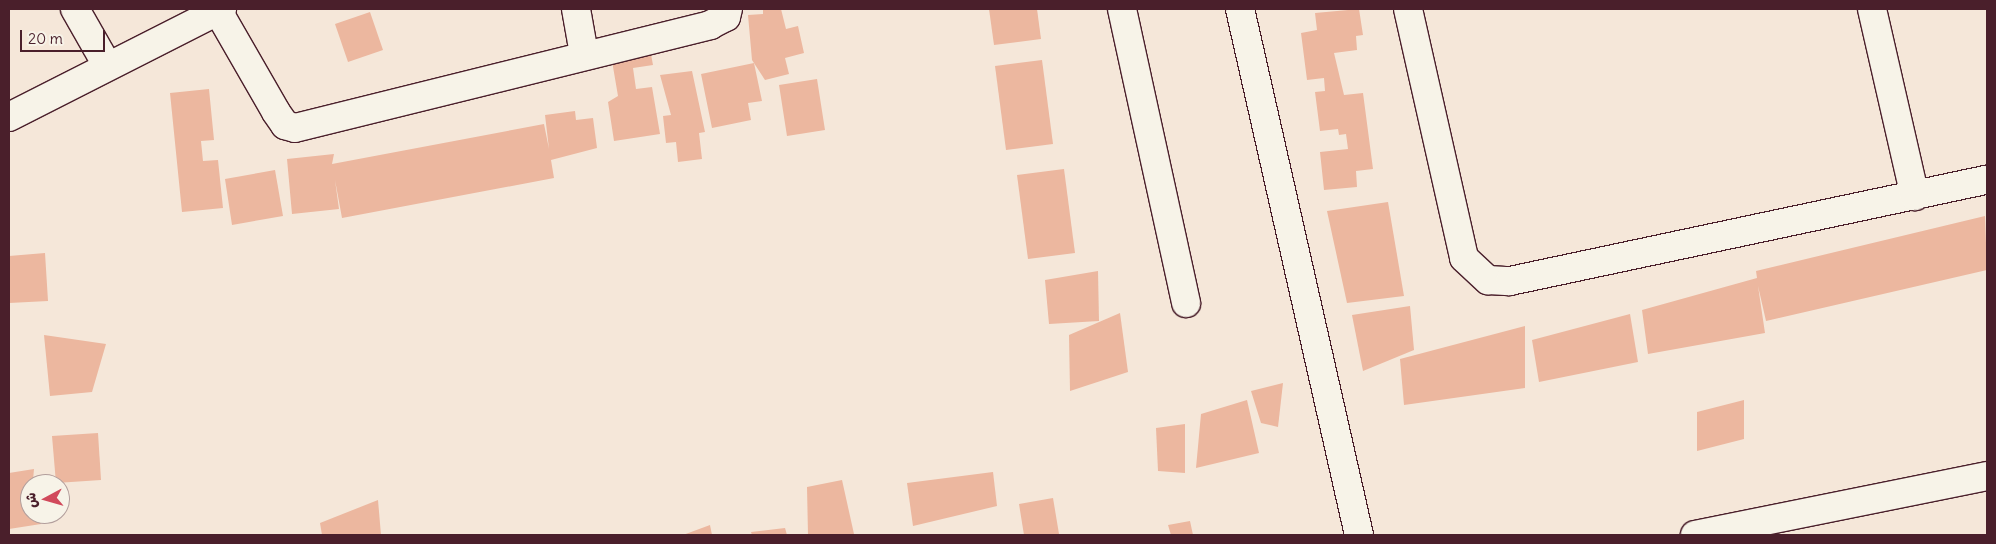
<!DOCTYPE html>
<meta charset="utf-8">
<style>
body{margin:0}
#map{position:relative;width:1996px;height:544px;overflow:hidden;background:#f5e7d9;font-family:Delius,"Playpen Sans Arabic",sans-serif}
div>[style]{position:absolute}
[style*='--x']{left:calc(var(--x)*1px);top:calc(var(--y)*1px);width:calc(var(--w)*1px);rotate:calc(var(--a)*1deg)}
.building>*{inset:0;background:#ecb79f}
.roads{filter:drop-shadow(1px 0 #4a1f2b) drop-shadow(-1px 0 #4a1f2b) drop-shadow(0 1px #4a1f2b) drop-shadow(0 -1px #4a1f2b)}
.minor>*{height:28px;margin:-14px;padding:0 14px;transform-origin:14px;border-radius:14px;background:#f7f3e8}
span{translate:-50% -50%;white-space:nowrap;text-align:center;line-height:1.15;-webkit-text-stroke:4.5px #f7f3e8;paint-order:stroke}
.frame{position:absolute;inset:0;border:10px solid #4a1f2b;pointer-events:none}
.north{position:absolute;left:20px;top:474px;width:50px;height:50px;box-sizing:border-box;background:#f7f3e8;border:1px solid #b29e9c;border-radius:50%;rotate:264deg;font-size:14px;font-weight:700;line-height:20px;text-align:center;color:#4a1f2b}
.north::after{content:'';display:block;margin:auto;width:18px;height:22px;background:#d1495b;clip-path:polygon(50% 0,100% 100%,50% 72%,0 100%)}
.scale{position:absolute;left:20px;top:30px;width:85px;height:22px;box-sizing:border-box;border:2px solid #4a1f2b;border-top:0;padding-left:6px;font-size:15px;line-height:18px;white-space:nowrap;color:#4a1f2b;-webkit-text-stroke:4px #f7f3e8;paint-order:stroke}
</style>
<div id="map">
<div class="building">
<i style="clip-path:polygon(763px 9px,781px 9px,786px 29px,798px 26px,804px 53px,785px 58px,789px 74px,765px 80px,752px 60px,748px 15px,763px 14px)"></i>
<i style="clip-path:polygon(989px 9px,1037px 9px,1041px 39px,994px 45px)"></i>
<i style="clip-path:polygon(1359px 9px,1363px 35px,1356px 36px,1357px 50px,1334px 53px,1344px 95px,1363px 93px,1373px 169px,1356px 171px,1357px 187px,1324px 190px,1320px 152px,1348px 149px,1346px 134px,1339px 135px,1338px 129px,1320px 131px,1315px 92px,1325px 91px,1324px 78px,1307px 80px,1301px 33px,1317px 30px,1315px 13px)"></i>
<i style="clip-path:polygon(370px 12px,383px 50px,348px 62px,335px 24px)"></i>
<i style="clip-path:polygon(650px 49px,653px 65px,633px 68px,636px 89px,652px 87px,660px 134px,614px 141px,608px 102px,618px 96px,611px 55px)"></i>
<i style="clip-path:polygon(1042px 60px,1053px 144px,1006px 150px,995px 66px)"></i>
<i style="clip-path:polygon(754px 63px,762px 101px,748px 103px,751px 120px,712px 128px,701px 74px)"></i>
<i style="clip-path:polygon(692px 71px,705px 132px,699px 133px,702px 159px,678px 162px,676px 142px,666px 143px,663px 116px,671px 115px,660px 75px)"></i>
<i style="clip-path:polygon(817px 79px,825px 130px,787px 136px,779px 85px)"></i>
<i style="clip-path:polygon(209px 89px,214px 140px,201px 141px,203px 161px,218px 160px,223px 208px,182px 212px,170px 93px)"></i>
<i style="clip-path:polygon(575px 111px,576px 120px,593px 118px,597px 148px,551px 160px,554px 178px,342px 218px,335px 180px,339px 209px,292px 214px,287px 159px,334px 154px,332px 164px,544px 124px,549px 149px,545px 115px)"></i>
<i style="clip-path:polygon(1064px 169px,1075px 253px,1028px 259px,1017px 175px)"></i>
<i style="clip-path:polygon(275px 170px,283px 216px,232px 225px,225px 179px)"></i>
<i style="clip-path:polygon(1388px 202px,1404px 296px,1347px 303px,1327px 211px)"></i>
<i style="clip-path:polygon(1985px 216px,1987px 270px,1766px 321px,1758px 286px,1765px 333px,1648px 354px,1642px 310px,1757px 278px,1756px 271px)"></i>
<i style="clip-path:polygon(45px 253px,48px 301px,9px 303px,9px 256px)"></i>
<i style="clip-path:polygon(1098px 271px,1099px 321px,1049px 324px,1045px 280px)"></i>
<i style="clip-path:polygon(1410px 306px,1414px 350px,1363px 371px,1352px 315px)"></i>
<i style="clip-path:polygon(1120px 313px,1128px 372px,1070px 391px,1069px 335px)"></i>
<i style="clip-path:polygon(1630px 314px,1638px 362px,1539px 382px,1532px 340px)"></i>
<i style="clip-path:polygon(1525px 326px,1525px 388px,1404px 405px,1400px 359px)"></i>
<i style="clip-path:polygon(44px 335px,106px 344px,92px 392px,50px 396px)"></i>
<i style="clip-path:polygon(1283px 383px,1278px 427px,1261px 423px,1251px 391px)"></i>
<i style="clip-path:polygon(1247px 400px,1259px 453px,1196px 468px,1201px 414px)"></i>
<i style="clip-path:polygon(1744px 400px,1744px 439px,1697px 451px,1697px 412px)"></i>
<i style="clip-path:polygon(1185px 424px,1185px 473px,1158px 471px,1156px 428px)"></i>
<i style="clip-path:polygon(98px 433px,101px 480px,56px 483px,52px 436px)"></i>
<i style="clip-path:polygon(34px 469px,30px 514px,40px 514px,41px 524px,9px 529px,9px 473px)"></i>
<i style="clip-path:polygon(993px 472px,997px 506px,913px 526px,907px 483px)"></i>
<i style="clip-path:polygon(842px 480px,854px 534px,808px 535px,807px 487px)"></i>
<i style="clip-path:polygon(1053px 498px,1059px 534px,1024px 535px,1019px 504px)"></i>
<i style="clip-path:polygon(378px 500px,381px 535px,322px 535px,320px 523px)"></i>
<i style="clip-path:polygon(1190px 521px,1193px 535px,1171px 535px,1168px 525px)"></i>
<i style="clip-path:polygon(710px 525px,712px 535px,683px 535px)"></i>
<i style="clip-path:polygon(785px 528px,787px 535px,752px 535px,751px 532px)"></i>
</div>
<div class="roads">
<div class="minor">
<i style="--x:75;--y:9;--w:64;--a:60.3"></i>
<i style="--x:576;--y:9;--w:46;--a:79.9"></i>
<i style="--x:1122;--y:9;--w:301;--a:77.7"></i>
<i style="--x:1240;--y:9;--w:539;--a:77.25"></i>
<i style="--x:1408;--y:9;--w:255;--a:77.3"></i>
<i style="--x:1464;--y:258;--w:33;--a:43"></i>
<i style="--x:1488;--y:280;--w:22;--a:3"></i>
<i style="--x:1510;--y:281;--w:488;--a:-12"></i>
<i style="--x:1872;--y:9;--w:192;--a:77.1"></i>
<i style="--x:218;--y:11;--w:116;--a:60.1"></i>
<i style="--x:276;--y:112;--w:16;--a:55"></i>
<i style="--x:285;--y:125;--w:10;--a:17"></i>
<i style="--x:295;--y:128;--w:428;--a:-13.9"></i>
<i style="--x:710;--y:25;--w:18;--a:-27"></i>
<i style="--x:726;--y:17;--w:8;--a:-76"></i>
<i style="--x:9;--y:117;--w:239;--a:-26.9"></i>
<i style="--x:1695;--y:535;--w:298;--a:-11.4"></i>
</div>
</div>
<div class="frame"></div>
<div class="north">ش</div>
<div class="scale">20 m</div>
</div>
